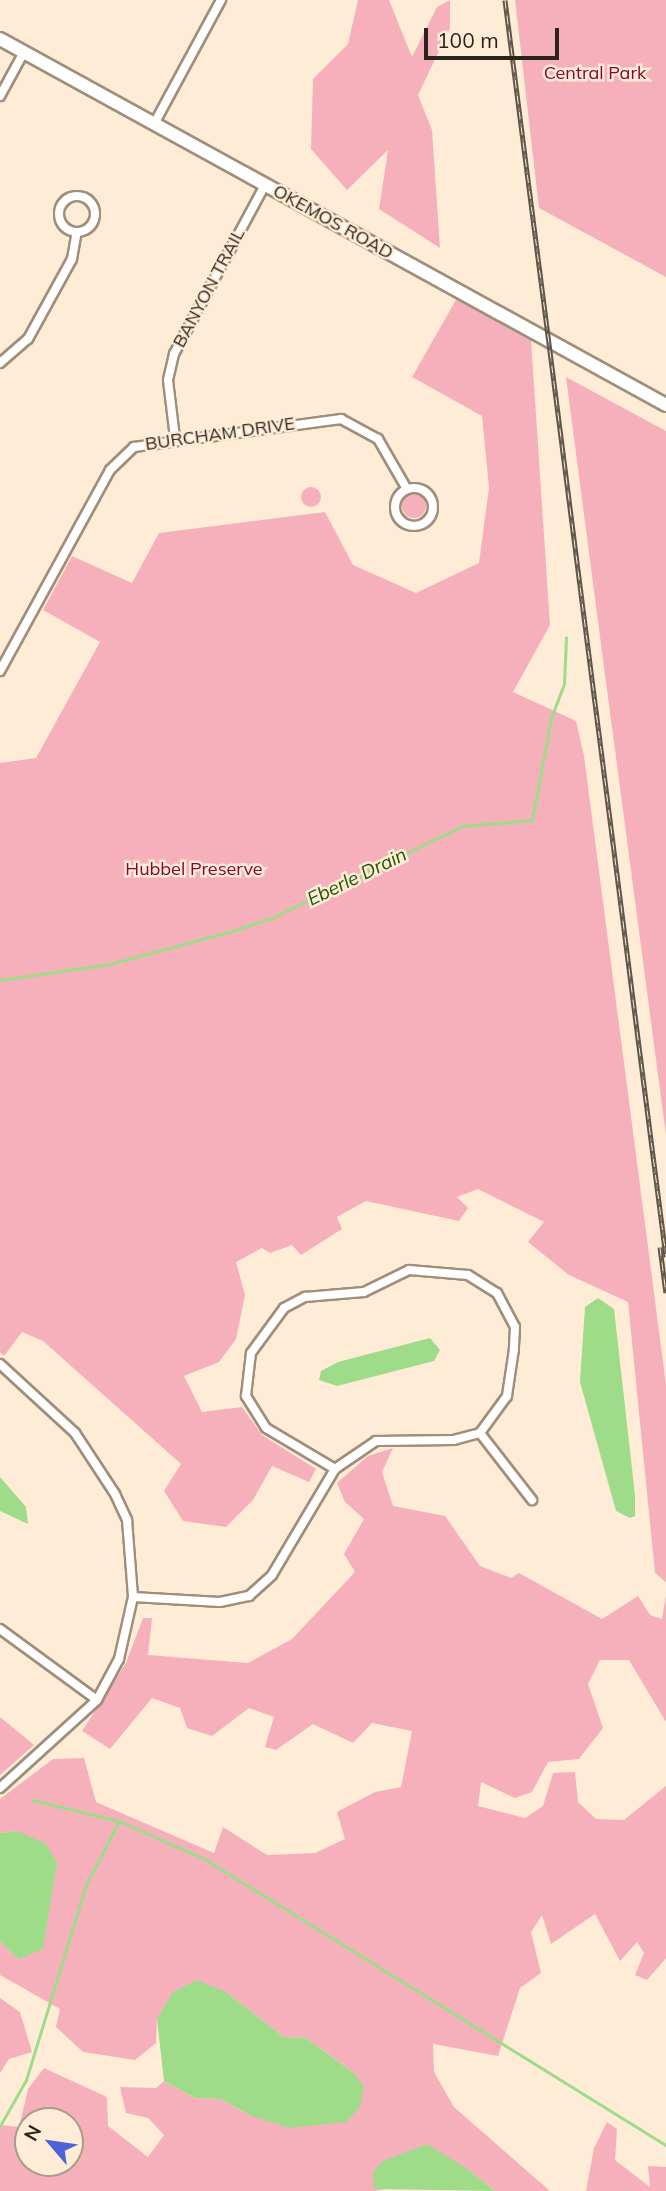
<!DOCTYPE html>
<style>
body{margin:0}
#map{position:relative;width:666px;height:2191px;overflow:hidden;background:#feecd6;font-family:Mulish,sans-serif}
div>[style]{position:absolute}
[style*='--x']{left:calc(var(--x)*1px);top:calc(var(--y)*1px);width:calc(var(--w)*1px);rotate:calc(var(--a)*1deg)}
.green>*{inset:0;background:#f6b0bb}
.round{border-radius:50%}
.water>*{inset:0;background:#9edc8a}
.stream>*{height:2.5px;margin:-1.25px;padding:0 1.25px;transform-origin:1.25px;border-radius:1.25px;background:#9edc8a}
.roads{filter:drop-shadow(2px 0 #9f8e7a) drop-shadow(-2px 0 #9f8e7a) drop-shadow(0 2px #9f8e7a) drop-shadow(0 -2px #9f8e7a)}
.street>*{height:8px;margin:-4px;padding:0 4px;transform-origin:4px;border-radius:4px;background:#fff}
.street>.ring{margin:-4px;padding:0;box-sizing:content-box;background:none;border:8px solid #fff;border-radius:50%}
.secondary>*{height:12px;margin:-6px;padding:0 6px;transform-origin:6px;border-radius:6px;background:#fff}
.rail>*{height:5px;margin-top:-2.5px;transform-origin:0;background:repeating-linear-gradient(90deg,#feecd6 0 8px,#5f554a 0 16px);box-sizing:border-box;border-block:2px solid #5f554a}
span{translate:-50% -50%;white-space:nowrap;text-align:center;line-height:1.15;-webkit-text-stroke:5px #feecd6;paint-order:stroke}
.park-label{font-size:18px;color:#860436}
.street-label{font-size:18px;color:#2b241c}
.water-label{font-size:19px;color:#1d5600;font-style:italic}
.north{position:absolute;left:14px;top:2107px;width:70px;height:70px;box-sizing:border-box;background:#feecd6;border:2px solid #aa9c8c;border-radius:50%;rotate:299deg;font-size:19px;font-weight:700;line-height:28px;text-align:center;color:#2b241c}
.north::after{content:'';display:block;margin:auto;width:24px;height:32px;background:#4d64d9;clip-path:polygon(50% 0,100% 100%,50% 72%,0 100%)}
.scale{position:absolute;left:424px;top:28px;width:135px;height:32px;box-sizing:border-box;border:4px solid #2b241c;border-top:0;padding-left:9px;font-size:21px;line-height:24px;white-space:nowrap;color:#2b241c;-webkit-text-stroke:5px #feecd6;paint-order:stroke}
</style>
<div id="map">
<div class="green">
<i style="clip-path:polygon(358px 0,389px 0,412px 57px,437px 7px,450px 0,450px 28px,418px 95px,432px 130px,440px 248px,379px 209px,388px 150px,347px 190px,311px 149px,313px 79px,348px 44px)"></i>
<i style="clip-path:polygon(515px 0,666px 0,666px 277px,539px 208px)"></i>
<i style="clip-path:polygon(457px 298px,531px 340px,550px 625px,513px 692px,576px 721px,584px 756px,666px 1385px,666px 1582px,655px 1573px,628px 1302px,569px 1275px,528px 1242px,544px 1222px,478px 1189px,457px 1197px,468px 1208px,459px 1221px,366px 1201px,337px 1217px,342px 1229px,301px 1255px,292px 1245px,270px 1253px,262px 1248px,236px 1262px,245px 1295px,236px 1339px,219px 1362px,184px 1376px,202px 1412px,242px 1407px,262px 1435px,316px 1469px,309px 1482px,272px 1466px,253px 1500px,226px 1527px,183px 1521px,164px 1491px,181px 1464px,43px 1341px,22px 1332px,4px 1356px,0 1352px,0 763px,36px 758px,100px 642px,43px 610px,72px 556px,132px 583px,159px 533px,325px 512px,353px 565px,416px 593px,479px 563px,489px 488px,482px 416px,412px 377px)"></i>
<i style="clip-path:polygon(566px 377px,666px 431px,666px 1135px,597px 614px)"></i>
<i class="round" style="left:301px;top:487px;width:20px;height:20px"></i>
<i class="round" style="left:402px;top:494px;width:24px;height:24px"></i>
<i style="clip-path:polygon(evenodd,393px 1448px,382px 1472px,393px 1506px,445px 1516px,480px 1566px,511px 1578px,519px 1573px,602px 1619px,638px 1596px,650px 1615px,662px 1619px,666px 1595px,666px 1722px,629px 1660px,600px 1660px,588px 1684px,603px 1728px,579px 1759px,548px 1762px,532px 1792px,515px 1798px,481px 1782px,478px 1806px,525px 1818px,543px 1806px,553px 1773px,575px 1772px,578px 1802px,596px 1819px,624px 1820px,666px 1786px,666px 1958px,647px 1980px,635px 1975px,644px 1953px,637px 1942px,620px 1961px,595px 1914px,551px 1944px,542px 1915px,531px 1932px,541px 1973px,520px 1988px,498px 2056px,433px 2044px,434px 2072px,454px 2107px,550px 2191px,495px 2191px,469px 2170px,376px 2191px,0 2191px,0 2125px,19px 2127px,28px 2089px,44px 2068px,107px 2097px,108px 2126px,148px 2157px,164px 2135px,148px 2118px,126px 2113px,120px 2087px,156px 2088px,164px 2081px,195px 2098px,221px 2099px,249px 2115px,354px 2073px,306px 2038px,284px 2037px,226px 1992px,157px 2019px,156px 2043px,135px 2060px,83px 2052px,56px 2027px,60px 2009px,0 1975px,0 1942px,19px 1959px,17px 1831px,0 1833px,0 1799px,53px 1759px,84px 1758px,96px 1802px,214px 1853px,223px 1827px,267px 1855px,315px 1853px,345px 1839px,337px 1812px,375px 1792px,401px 1787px,412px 1731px,372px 1723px,353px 1743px,313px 1724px,276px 1750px,265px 1747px,274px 1717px,249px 1708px,212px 1736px,187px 1728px,180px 1708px,152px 1698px,110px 1749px,82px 1731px,126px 1663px,143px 1618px,152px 1618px,148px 1655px,248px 1663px,292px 1639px,355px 1572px,344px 1554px,364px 1519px,345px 1502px,337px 1483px,368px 1456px,393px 1448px,28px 2121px,70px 2121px,70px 2163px,28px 2163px,28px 2121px)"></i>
<i style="clip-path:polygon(0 1717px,34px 1745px,0 1775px)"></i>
<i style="clip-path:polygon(0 1998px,20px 2012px,32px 2052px,9px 2059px,0 2073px)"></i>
<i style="clip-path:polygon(607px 2122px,617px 2129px,615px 2160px,650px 2187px,648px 2166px,666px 2167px,666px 2191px,586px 2191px,594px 2148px)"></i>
</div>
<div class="water">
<i style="clip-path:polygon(598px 1298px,614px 1309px,635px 1495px,635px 1516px,630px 1518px,616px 1511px,580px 1382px,585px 1307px)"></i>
<i style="clip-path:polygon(430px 1338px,440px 1350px,434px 1361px,337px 1386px,319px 1380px,321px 1371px,338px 1362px)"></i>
<i style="clip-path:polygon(0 1477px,26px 1507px,28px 1524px,0 1511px)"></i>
<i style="clip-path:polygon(17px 1831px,45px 1843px,57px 1862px,43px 1949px,19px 1959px,0 1942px,0 1833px)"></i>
<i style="clip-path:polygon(197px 1980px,226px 1992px,284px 2037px,306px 2038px,354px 2073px,364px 2087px,360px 2107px,346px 2122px,290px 2128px,249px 2115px,221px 2099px,195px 2098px,164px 2081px,157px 2019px,173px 1992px)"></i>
<i style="clip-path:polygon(427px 2144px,469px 2170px,495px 2191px,374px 2189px,373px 2172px,383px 2161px)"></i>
</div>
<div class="stream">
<i style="--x:0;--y:980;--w:111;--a:-8.3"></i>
<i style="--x:110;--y:964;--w:123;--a:-15.1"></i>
<i style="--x:229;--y:932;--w:47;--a:-18.4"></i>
<i style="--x:274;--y:917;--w:209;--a:-25.8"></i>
<i style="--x:462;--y:826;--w:70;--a:-4.9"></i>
<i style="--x:532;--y:820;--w:104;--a:-79.4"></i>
<i style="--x:551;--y:718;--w:36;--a:-69"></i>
<i style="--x:564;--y:684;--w:46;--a:-87.5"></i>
<i style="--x:33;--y:1800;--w:89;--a:13.7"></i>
<i style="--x:119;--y:1821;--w:94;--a:23.8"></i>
<i style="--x:205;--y:1859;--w:543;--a:31.82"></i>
<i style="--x:0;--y:2126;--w:53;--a:-60.5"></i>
<i style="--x:26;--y:2080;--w:204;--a:-72.9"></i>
<i style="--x:86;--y:1885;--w:72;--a:-62.7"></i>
</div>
<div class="roads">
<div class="street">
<i style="--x:0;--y:96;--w:50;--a:-61.4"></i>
<i style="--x:154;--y:124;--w:141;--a:-61.6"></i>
<i class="ring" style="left:59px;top:196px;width:28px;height:28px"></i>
<i style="--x:0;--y:363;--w:37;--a:-41"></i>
<i style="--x:28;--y:339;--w:91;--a:-61.2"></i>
<i style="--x:72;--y:259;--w:27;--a:-80"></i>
<i style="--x:175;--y:438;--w:58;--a:-96.9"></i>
<i style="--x:168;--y:380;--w:27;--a:-77"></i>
<i style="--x:174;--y:354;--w:192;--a:-61.7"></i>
<i class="ring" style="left:395px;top:488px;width:30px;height:30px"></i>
<i style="--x:0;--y:671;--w:229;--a:-61.3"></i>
<i style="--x:110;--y:470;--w:33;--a:-44"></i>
<i style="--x:134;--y:447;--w:209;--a:-7.7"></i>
<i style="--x:341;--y:419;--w:42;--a:28.4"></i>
<i style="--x:378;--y:439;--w:58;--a:59.9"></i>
<i style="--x:0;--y:1364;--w:102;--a:42.6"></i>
<i style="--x:75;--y:1433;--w:73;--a:56.7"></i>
<i style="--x:115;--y:1494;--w:29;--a:65"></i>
<i style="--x:127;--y:1520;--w:77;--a:85.5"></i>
<i style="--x:133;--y:1597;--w:64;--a:102.7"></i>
<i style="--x:119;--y:1659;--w:47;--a:118.2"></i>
<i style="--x:97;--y:1700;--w:131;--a:137.8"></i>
<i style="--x:480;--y:1433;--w:85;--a:52.2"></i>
<i style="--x:133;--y:1597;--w:87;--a:3.3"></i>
<i style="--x:220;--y:1602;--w:30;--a:-12"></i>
<i style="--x:249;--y:1596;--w:31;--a:-42"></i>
<i style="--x:272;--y:1575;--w:123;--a:-59.3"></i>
<i style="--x:335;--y:1469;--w:80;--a:-149.3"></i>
<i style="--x:266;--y:1428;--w:38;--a:-122"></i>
<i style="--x:246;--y:1396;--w:43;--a:-83.4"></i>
<i style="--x:251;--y:1353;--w:56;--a:-53.7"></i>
<i style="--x:284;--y:1308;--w:24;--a:-28"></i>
<i style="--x:305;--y:1297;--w:59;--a:-4.8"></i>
<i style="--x:364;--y:1292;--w:50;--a:-26.1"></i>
<i style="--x:409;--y:1270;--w:59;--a:4.8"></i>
<i style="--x:468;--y:1275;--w:34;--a:32"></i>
<i style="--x:497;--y:1293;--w:38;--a:62"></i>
<i style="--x:515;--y:1327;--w:22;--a:93"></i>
<i style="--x:514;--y:1349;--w:48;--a:98.5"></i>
<i style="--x:507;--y:1396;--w:46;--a:126.1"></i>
<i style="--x:480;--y:1433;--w:27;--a:165"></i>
<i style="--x:454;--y:1440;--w:78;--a:179.3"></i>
<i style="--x:376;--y:1441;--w:50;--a:145.7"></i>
<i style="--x:0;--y:1629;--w:120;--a:36.2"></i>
</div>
<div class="secondary">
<i style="--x:0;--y:39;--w:760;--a:28.79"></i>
</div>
</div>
<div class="rail">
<i style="--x:505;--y:0;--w:1267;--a:82.7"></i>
<i style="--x:660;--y:1247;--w:46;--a:82.6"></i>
</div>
<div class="park-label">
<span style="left:595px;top:73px">Central Park</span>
<span style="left:194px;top:869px">Hubbel Preserve</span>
</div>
<div class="street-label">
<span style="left:333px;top:222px;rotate:29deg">OKEMOS ROAD</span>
<span style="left:209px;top:288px;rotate:-62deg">BANYON TRAIL</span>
<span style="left:220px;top:434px;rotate:-8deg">BURCHAM DRIVE</span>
</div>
<div class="water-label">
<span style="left:357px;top:877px;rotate:-26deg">Eberle Drain</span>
</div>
<div class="north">N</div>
<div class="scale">100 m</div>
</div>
